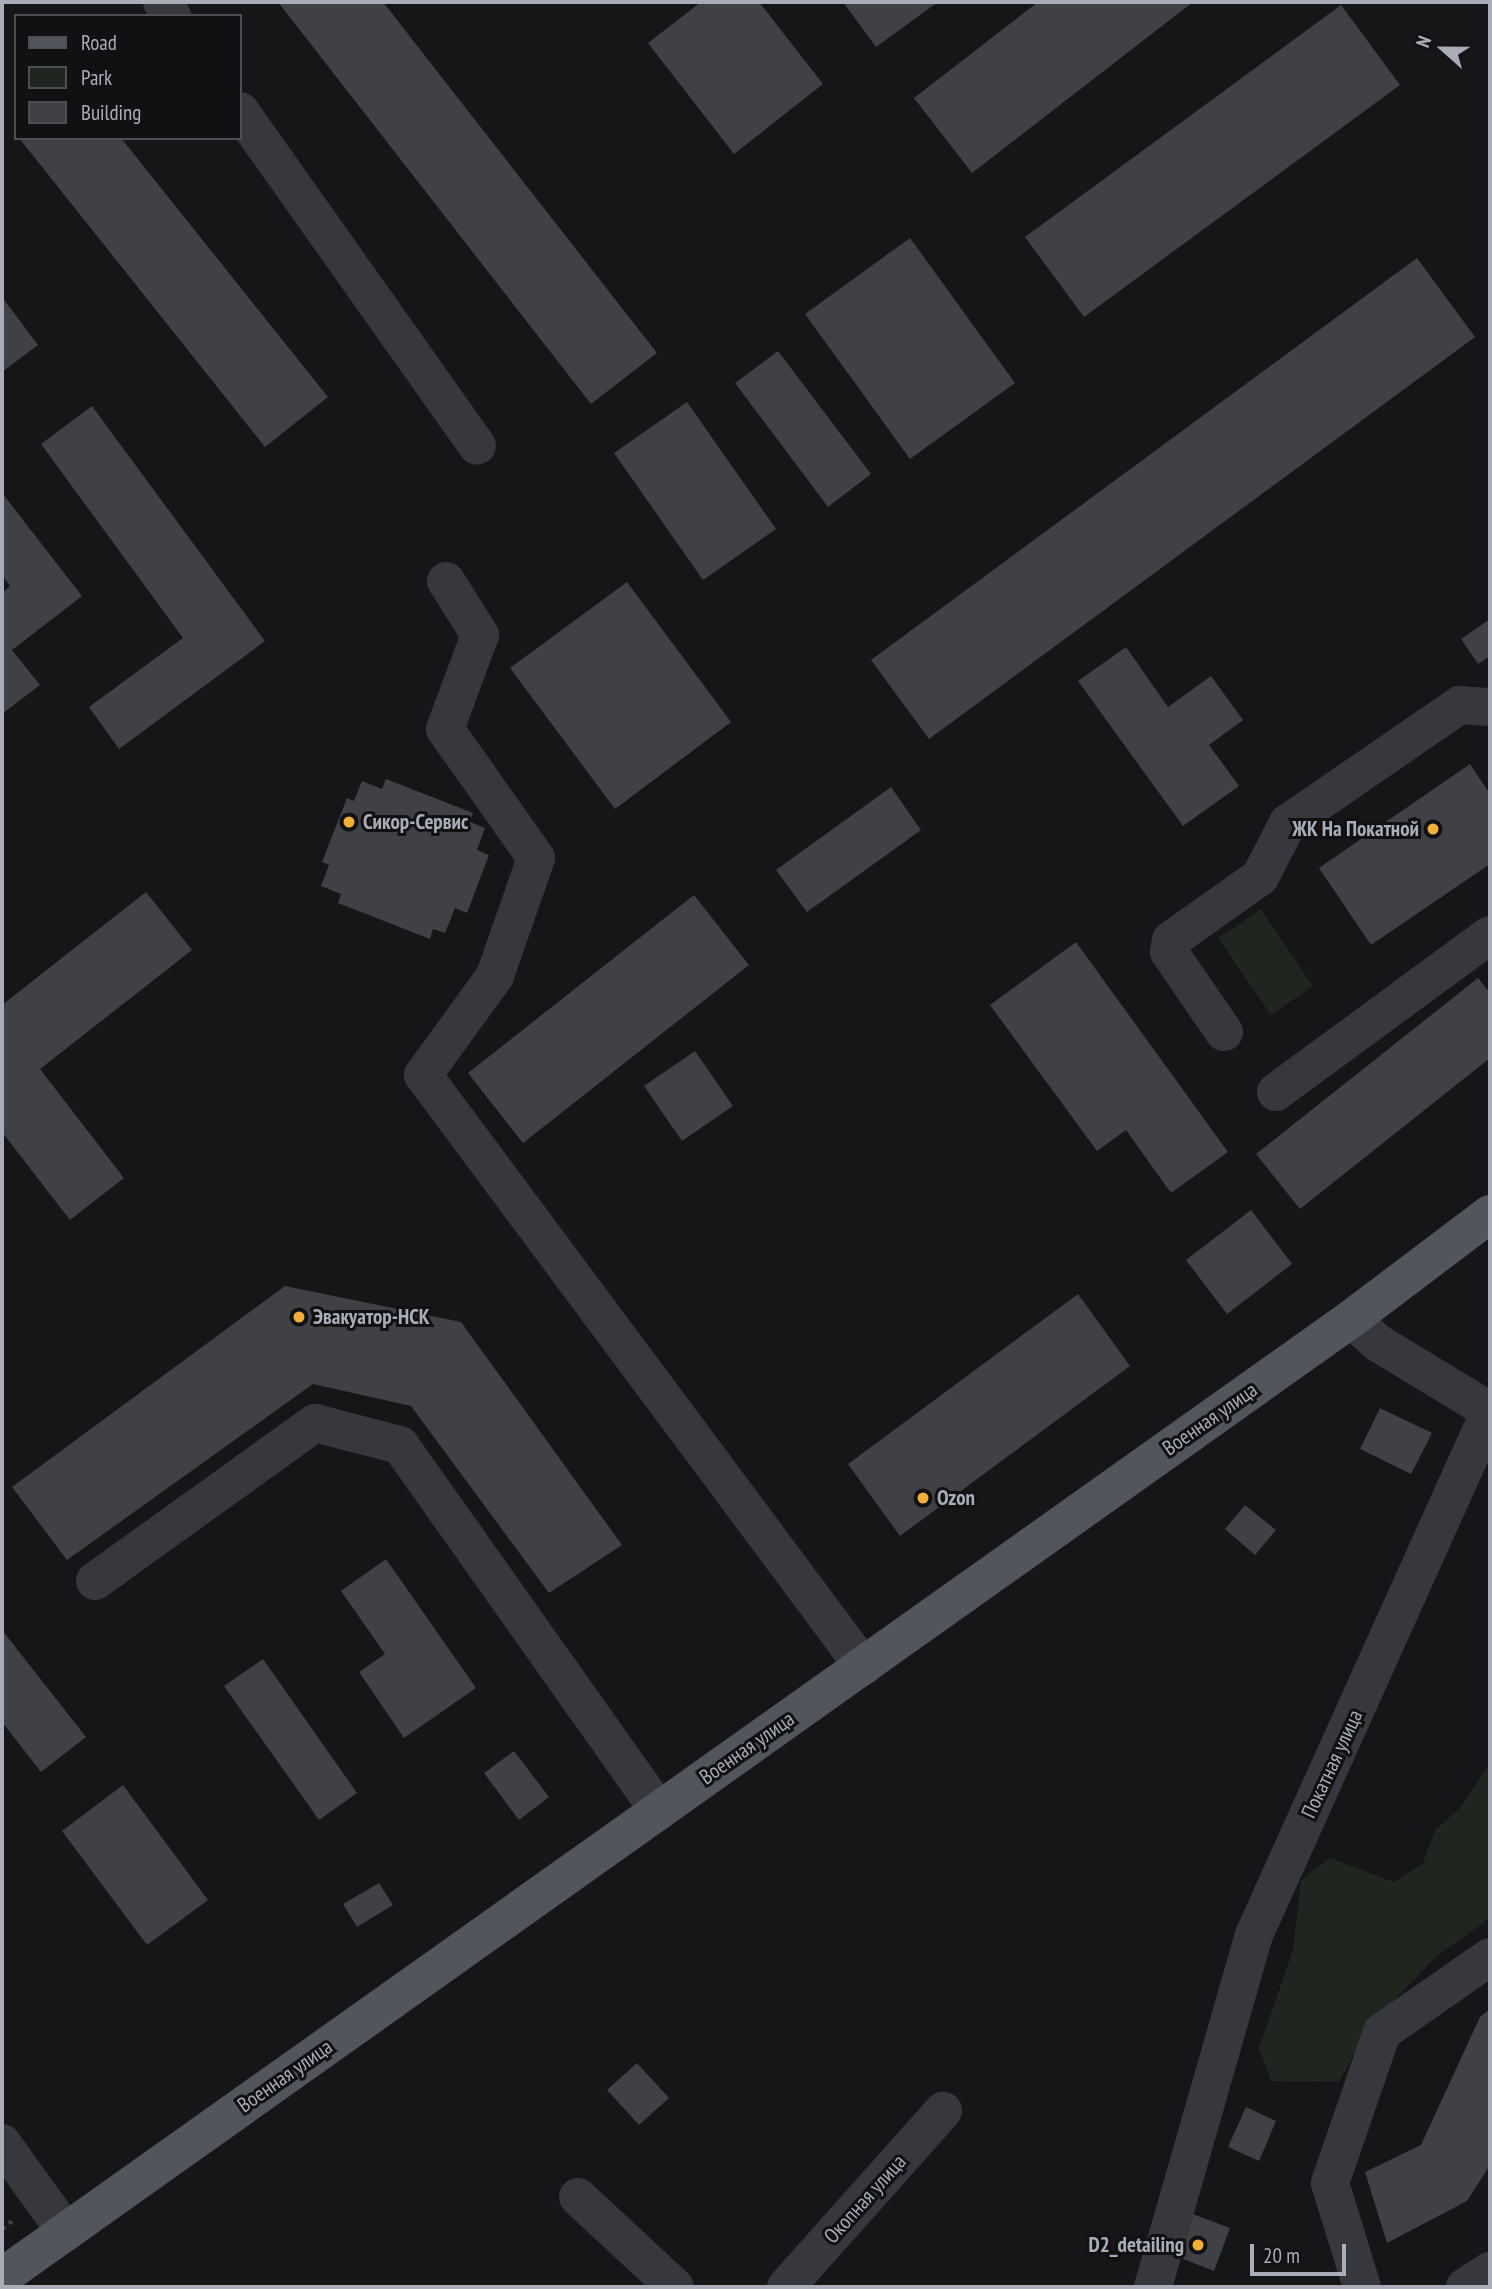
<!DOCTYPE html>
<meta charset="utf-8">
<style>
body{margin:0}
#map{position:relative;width:1492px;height:2289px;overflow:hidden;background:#161618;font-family:"PT Sans Narrow",sans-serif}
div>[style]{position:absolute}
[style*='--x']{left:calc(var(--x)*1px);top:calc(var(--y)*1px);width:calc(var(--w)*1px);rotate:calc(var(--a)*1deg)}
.green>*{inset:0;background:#1e261f}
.building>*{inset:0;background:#404145}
.path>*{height:4.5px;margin-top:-2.25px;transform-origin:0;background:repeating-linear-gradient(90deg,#3d3f44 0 3.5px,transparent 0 8.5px)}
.minor>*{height:38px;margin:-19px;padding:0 19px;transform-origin:19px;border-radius:19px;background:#37383d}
.major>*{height:38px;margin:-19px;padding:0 19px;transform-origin:19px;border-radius:19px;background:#53555c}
.dots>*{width:19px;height:19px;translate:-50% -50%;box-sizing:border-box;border:4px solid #111113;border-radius:50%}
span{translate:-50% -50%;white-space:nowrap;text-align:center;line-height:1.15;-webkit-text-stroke:6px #111113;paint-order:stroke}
.poi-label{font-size:21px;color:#a8adb8;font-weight:700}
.left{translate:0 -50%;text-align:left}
.right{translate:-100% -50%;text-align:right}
.street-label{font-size:21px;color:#a8adb8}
.frame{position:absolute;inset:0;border:4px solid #a8adb8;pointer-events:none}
.legend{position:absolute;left:14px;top:14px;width:228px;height:126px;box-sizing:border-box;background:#111113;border:2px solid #4d4f55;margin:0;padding:9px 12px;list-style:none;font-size:21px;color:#a8adb8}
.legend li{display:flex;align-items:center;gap:14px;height:35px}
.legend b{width:35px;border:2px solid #4d4f55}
.north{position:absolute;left:1408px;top:14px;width:70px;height:70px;-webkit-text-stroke:5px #111113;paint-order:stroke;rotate:291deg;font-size:19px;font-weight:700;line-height:28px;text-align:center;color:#a8adb8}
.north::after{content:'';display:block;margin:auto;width:24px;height:32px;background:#a8adb8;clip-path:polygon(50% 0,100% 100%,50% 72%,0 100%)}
.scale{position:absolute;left:1250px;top:2244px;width:96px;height:32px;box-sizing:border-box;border:4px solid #a8adb8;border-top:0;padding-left:9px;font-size:21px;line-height:24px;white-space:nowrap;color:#a8adb8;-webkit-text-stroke:5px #111113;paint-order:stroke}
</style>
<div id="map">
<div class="green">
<i style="clip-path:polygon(1261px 909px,1313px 986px,1271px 1015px,1218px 938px)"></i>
<i style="clip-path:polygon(1490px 1764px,1490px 1918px,1437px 1956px,1369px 2026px,1339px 2082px,1271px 2081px,1259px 2048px,1293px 1950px,1301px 1880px,1330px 1858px,1394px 1882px,1423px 1863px,1435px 1830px,1460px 1808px)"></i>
</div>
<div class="building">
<i style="clip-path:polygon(278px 2px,383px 2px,657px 353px,591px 404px)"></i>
<i style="clip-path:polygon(701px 2px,759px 2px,823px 84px,734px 154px,648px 43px)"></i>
<i style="clip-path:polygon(843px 2px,938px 2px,876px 47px)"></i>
<i style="clip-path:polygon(1038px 2px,1193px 2px,972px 173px,914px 98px)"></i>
<i style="clip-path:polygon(1341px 5px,1400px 85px,1084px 317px,1025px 237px)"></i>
<i style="clip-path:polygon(19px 138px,121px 138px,328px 397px,265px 447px)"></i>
<i style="clip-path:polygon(910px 238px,1015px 383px,910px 459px,805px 314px)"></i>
<i style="clip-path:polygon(1417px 258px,1475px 337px,929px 739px,871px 660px)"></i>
<i style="clip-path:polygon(2px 297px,38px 345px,2px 372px)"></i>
<i style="clip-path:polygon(778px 351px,871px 474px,828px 507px,735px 383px)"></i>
<i style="clip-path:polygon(687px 402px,776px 529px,703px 580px,614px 453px)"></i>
<i style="clip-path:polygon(92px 406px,265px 641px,119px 749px,89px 707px,183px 638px,41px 444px)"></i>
<i style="clip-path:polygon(2px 493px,82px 596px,12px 650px,40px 685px,2px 714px,2px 593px,10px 586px,2px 575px)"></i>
<i style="clip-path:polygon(627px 582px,731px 722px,615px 809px,510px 668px)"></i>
<i style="clip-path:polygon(1490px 619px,1490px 656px,1478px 664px,1461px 639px)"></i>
<i style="clip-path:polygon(1126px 647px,1168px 707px,1211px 676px,1243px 720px,1209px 745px,1239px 786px,1183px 826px,1078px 681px)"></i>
<i style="clip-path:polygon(1470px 764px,1490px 794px,1490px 864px,1371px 945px,1319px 868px)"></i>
<i style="clip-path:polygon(386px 779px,473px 813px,470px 822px,485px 828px,477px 850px,489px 855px,467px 913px,455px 908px,445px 933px,433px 929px,430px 939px,338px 903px,341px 894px,321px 886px,329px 865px,322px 862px,347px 798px,354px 801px,362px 781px,382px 789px)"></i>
<i style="clip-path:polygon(891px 787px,921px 830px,807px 912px,776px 870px)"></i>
<i style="clip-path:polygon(146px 892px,192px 950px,40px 1069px,124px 1178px,70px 1220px,2px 1132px,2px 1005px)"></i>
<i style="clip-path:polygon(694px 895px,749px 965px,523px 1143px,468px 1073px)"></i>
<i style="clip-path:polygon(1076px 942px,1228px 1152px,1171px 1193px,1126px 1130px,1097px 1151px,990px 1005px)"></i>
<i style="clip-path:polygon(1478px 978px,1490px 993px,1490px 1058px,1300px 1209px,1256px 1154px)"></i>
<i style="clip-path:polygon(695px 1051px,733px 1106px,682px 1141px,644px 1086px)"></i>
<i style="clip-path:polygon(1251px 1210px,1292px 1264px,1227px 1314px,1186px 1260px)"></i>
<i style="clip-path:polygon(285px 1286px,461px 1322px,622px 1545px,549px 1593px,411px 1406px,313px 1384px,67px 1560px,12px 1487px)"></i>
<i style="clip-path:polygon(1078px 1294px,1130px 1366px,900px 1536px,848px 1464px)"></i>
<i style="clip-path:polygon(1380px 1408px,1432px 1433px,1411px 1474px,1360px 1449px)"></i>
<i style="clip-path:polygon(1245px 1505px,1276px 1530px,1255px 1555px,1225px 1529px)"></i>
<i style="clip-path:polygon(386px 1559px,476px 1688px,404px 1738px,359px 1672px,385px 1654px,341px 1591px)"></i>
<i style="clip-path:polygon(2px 1630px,86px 1737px,41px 1772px,2px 1722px)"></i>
<i style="clip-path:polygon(263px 1659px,357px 1793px,319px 1820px,224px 1686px)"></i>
<i style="clip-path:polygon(514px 1751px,549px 1797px,519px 1820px,484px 1773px)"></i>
<i style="clip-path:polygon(123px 1785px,208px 1900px,147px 1945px,62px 1831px)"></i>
<i style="clip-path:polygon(379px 1883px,393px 1905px,357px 1927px,343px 1904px)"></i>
<i style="clip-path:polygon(1490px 2009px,1490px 2165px,1467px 2201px,1387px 2243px,1365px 2172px,1421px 2145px,1480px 2017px)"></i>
<i style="clip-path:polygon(637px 2063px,669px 2098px,639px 2125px,607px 2090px)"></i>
<i style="clip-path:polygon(1246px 2107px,1276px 2121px,1259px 2161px,1228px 2147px)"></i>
<i style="clip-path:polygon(1190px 2213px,1230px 2228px,1214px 2271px,1173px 2255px)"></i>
</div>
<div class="path">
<i style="--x:2;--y:2228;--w:15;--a:-37"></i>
</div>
<div class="minor">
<i style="--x:162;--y:2;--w:17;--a:54"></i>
<i style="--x:240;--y:111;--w:410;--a:54.7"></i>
<i style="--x:446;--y:581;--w:64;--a:57.8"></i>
<i style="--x:480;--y:635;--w:100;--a:110.4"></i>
<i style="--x:445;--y:729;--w:158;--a:54.8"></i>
<i style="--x:536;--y:858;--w:125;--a:109.2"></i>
<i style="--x:495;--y:976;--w:122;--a:126"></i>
<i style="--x:423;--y:1075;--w:737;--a:53.33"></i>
<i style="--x:1224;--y:1032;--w:97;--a:-124.5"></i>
<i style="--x:1169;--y:952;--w:12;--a:-81"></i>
<i style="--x:1171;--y:940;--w:109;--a:-35.3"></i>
<i style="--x:1260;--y:877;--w:61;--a:-62.6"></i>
<i style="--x:1288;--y:823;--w:209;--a:-34.5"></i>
<i style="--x:1460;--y:705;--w:30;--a:4"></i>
<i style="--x:1276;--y:1092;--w:265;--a:-36.3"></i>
<i style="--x:95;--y:1581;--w:271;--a:-35.7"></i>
<i style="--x:315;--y:1423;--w:88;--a:14.5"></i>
<i style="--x:400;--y:1445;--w:448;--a:54.7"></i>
<i style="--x:2;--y:2143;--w:110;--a:54.3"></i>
<i style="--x:578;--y:2197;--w:132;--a:42.9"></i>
<i style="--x:786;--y:2287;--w:236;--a:-48.3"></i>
<i style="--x:1153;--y:2287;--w:366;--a:-74"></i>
<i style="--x:1254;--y:1935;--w:575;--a:-65.75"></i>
<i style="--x:1490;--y:1411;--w:131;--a:-148.7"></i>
<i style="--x:1378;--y:1343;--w:36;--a:-138"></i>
<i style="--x:1362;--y:2287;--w:109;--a:-107.1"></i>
<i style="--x:1330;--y:2183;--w:160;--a:-71"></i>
<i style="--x:1382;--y:2032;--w:131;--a:-34.8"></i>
<i style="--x:1465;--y:2287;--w:30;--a:-33"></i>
</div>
<div class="major">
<i style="--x:2;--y:2277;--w:1655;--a:-35.38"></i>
<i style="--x:1351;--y:1319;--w:174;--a:-37.1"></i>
</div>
<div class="dots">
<i style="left:349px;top:822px;background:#f2b134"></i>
<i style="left:1433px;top:829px;background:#f2b134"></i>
<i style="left:299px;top:1317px;background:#f2b134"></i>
<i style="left:923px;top:1498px;background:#f2b134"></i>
<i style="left:1198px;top:2245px;background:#f2b134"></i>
</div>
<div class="poi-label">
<span class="left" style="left:363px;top:822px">Сикор-Сервис</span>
<span class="right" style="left:1419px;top:829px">ЖК На Покатной</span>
<span class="left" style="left:313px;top:1317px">Эвакуатор-НСК</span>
<span class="left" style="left:937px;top:1498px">Ozon</span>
<span class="right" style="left:1184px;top:2245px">D2_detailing</span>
</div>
<div class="street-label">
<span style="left:1210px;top:1419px;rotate:-35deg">Военная улица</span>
<span style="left:747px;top:1748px;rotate:-35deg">Военная улица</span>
<span style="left:1332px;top:1764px;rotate:-65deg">Покатная улица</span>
<span style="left:285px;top:2076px;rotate:-35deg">Военная улица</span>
<span style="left:865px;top:2199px;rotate:-48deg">Окопная улица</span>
</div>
<div class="frame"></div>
<ul class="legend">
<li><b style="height:9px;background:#53555c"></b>Road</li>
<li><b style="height:19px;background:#1e261f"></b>Park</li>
<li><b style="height:19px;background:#404145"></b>Building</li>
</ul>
<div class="north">N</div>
<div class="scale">20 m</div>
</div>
